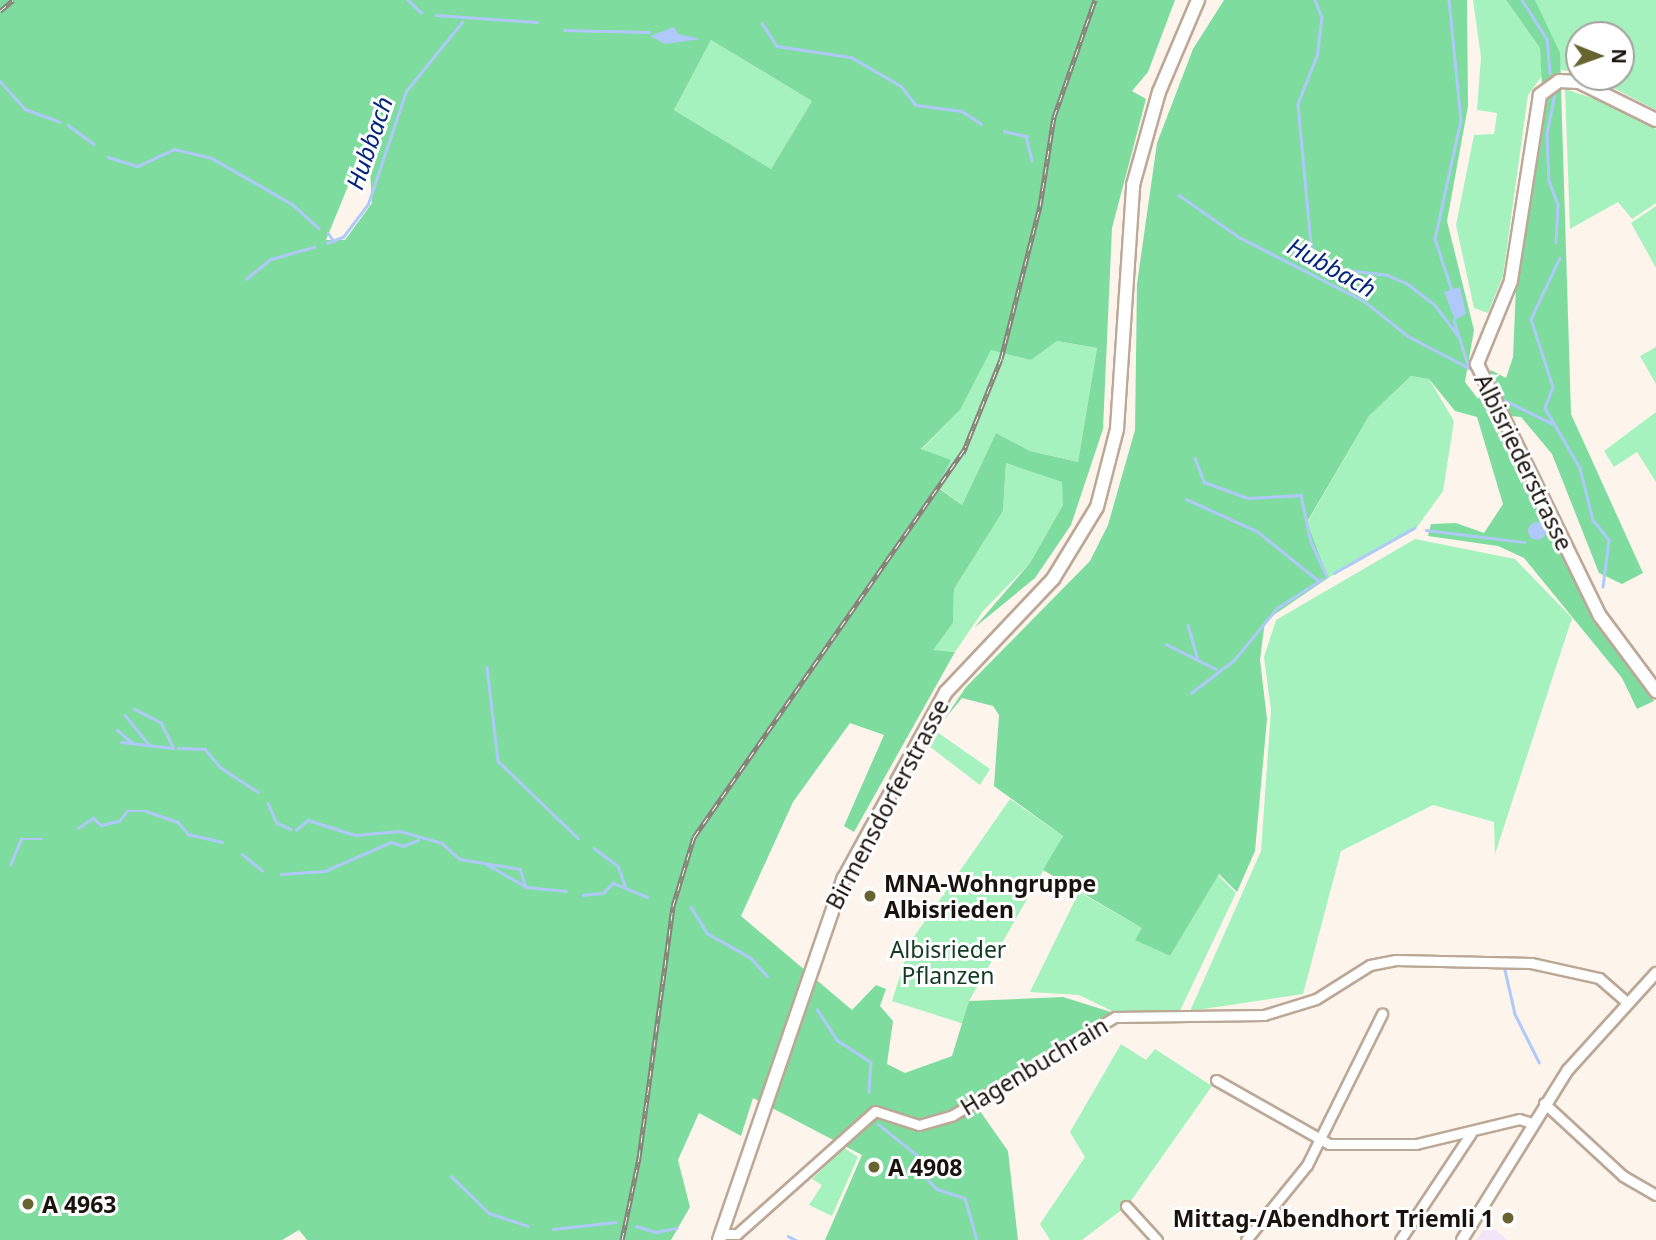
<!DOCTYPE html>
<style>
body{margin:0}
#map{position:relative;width:1656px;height:1240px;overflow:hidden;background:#fdf4ec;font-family:"Noto Sans",sans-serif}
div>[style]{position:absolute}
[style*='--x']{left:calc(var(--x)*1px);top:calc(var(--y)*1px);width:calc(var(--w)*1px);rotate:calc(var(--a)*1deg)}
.education>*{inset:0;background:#f4e6f9}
.green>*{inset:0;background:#a6f2be}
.forest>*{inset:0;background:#7edc9f}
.water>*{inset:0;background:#afc9fa}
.round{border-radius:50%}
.stream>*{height:2.5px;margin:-1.25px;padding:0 1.25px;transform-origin:1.25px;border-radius:1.25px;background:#afc9fa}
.roads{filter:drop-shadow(2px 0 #bca896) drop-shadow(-2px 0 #bca896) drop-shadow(0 2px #bca896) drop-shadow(0 -2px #bca896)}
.minor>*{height:9px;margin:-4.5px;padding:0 4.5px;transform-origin:4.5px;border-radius:4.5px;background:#fff}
.tertiary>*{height:10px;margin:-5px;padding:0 5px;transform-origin:5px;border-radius:5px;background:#fff}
.secondary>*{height:12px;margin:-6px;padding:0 6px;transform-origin:6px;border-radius:6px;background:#fff}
.rail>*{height:5px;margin-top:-2.5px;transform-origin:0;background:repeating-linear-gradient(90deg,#fff 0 8px,#89827b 0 16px);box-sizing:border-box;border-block:2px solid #89827b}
.dots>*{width:19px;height:19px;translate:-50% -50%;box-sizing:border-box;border:4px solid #fff;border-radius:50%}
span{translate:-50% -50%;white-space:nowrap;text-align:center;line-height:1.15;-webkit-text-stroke:6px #fff;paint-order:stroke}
.street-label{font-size:23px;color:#1a130d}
.poi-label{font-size:23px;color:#1a130d;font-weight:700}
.left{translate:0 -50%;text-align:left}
.right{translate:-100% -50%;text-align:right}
.park-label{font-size:23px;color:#143b24}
.water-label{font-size:24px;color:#03247e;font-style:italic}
.north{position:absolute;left:1565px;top:21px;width:70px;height:70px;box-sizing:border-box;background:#fff;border:2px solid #a3a19e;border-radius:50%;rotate:91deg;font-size:19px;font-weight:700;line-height:28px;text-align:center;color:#1a130d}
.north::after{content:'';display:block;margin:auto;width:24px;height:32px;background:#676431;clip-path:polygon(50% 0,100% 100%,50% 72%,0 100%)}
</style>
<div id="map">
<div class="education">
<i style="clip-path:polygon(1488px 1223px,1507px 1240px,1476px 1240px)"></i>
</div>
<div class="green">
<i style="clip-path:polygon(1473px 0,1506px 0,1540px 48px,1542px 76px,1528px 95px,1503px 276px,1488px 313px,1474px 308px,1456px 225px,1474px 135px,1494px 134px,1497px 113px,1477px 110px,1481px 57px)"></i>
<i style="clip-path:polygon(1535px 0,1656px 0,1656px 110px,1592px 77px,1621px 77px,1621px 35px,1579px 35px,1579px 72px,1561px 70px)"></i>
<i style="clip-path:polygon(711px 40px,812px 101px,771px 169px,674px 110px)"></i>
<i style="clip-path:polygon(1565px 89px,1625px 109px,1656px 129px,1656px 203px,1632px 219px,1618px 202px,1570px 229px)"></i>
<i style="clip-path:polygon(1656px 206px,1656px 268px,1631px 223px)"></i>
<i style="clip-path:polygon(1057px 341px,1097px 348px,1078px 462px,1030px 451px,996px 433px,962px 505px,937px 486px,921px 450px,960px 410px,991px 349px,1031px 360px)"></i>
<i style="clip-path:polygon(1656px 347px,1656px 384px,1640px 356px)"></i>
<i style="clip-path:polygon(1411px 376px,1429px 379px,1454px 421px,1443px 491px,1415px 530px,1328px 578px,1307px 523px,1369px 416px)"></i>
<i style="clip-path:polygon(1656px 412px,1656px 482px,1637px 452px,1614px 467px,1604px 451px)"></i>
<i style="clip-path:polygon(1006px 463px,1063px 482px,1063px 505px,1030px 563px,983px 611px,955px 652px,932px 650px,953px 623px,954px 589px,1003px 511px)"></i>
<i style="clip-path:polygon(1415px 539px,1515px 559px,1572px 618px,1495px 854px,1494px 822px,1433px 805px,1341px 851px,1303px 994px,1190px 1011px,1261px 851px,1271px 710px,1264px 657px,1276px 620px)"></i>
<i style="clip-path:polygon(937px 732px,990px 769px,980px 785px,929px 746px)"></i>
<i style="clip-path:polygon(1010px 799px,1063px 836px,969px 1001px,964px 1024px,892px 1001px,911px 941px)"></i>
<i style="clip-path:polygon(1218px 875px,1236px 893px,1178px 1015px,1116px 1013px,1079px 995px,1030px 992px,1079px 892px,1142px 928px,1136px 940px,1170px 956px)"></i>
<i style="clip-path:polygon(1121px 1044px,1146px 1060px,1155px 1049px,1212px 1086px,1128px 1205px,1082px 1240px,1050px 1240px,1040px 1224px,1085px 1157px,1070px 1132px)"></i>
<i style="clip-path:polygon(844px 1148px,858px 1157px,832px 1216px,809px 1205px,822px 1185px,812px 1179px)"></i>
</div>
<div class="forest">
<i style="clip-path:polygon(evenodd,0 0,1175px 0,1148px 72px,1132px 91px,1146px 99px,1112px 228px,1103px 429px,1071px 525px,1035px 578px,974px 628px,1030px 563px,1063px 505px,1062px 482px,1006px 463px,1003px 511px,954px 589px,953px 623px,933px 650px,955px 652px,854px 832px,844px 826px,884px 735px,850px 723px,793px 802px,741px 916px,852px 1010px,876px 985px,886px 989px,880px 1006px,893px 1021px,887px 1064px,905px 1073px,952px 1056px,969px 1001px,1063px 997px,1111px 1012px,973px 1101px,1008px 1151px,1018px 1240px,825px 1240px,862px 1155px,753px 1098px,741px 1136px,699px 1113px,678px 1160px,690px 1207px,671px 1240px,307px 1240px,299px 1230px,282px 1240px,0 1240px,0 0,711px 40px,812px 101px,771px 169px,674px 110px,711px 40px,0 0,368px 137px,372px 203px,345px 240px,326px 240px,368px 137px,0 0,1057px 341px,1097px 348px,1078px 462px,1030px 451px,996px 433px,962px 505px,937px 487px,951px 460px,921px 449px,960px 410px,991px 350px,1031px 360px,1057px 341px)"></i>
<i style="clip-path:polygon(1224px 0,1467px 0,1468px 106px,1447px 221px,1474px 330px,1465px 382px,1478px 399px,1491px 370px,1506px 378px,1513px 357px,1516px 286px,1543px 107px,1540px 48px,1506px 0,1535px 0,1560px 53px,1571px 414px,1643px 573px,1622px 584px,1599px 573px,1552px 454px,1521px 417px,1489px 414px,1605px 636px,1654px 701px,1637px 709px,1622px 678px,1524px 558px,1498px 546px,1428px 536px,1431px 524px,1456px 523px,1484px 533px,1503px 504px,1477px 417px,1455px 411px,1429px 379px,1411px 376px,1369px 416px,1307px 522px,1328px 578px,1265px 621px,1260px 660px,1267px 719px,1255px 851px,1237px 892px,1219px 874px,1170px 956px,1135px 940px,1142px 928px,1043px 870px,1063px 836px,994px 786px,999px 715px,993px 706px,962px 698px,943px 721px,966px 687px,1090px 561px,1108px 525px,1135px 430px,1137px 284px,1157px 143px,1193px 49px)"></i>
</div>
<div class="water">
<i style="clip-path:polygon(674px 27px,678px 34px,701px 39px,665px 44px,650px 36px)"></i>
<i style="clip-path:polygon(1460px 287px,1466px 314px,1455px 320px,1444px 292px)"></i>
<i class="round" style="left:1528px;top:522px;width:18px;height:18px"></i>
</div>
<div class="stream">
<i style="--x:408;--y:0;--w:18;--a:43"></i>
<i style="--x:1315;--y:0;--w:18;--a:68"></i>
<i style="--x:1322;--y:17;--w:39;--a:97"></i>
<i style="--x:1317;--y:56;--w:52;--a:111.6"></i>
<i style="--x:1298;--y:104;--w:163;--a:84.7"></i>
<i style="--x:1313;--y:266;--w:75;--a:6.9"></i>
<i style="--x:1387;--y:275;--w:23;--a:23"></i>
<i style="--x:1408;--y:284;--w:34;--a:38"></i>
<i style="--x:1435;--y:305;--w:40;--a:53"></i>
<i style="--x:1449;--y:0;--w:121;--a:84.3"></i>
<i style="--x:1461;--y:120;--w:122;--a:102.3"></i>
<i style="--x:1435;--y:239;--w:54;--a:71.6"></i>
<i style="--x:1522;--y:0;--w:46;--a:57.3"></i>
<i style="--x:1547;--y:39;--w:34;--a:85"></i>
<i style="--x:436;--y:15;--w:101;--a:4"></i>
<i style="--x:762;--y:23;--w:27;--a:57"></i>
<i style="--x:777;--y:46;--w:75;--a:8.5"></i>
<i style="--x:851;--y:57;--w:58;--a:30.1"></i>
<i style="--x:901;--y:86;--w:24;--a:52"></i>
<i style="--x:916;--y:105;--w:46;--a:7.4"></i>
<i style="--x:962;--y:111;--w:23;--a:34"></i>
<i style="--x:564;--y:30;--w:85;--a:1.3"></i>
<i style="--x:0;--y:81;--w:38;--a:48"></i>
<i style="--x:25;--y:109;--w:37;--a:20"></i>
<i style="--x:1555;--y:94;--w:41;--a:101.3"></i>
<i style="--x:1547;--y:134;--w:47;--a:87.6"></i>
<i style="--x:1549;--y:181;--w:26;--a:69"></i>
<i style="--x:1558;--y:205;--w:37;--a:93"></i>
<i style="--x:68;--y:125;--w:32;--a:36"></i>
<i style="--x:1004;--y:131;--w:23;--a:13"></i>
<i style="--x:1026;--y:136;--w:25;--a:76"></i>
<i style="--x:108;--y:157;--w:31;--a:17"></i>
<i style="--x:138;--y:166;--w:40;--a:-25"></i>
<i style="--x:174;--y:149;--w:37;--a:13"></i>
<i style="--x:210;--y:157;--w:95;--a:29.8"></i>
<i style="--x:292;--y:204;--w:36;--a:42"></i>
<i style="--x:1179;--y:195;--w:73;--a:35"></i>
<i style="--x:1239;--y:237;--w:140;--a:27.1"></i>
<i style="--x:1364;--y:301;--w:56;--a:38.5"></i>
<i style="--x:1408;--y:336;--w:69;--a:27.7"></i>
<i style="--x:328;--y:233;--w:10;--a:53"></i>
<i style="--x:327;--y:243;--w:17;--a:-21"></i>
<i style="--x:343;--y:237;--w:41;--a:-52.9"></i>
<i style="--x:368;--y:204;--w:119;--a:-71.4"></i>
<i style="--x:406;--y:91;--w:89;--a:-50.9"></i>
<i style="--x:1560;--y:258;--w:68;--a:115.4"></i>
<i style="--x:1531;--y:319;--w:71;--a:72.1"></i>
<i style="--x:1553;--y:387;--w:22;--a:111"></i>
<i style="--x:1545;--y:408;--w:69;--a:59.7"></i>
<i style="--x:1580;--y:468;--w:54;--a:76"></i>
<i style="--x:1593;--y:520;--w:26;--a:51"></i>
<i style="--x:1609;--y:540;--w:47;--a:97.3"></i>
<i style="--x:246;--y:279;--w:32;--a:-39"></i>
<i style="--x:271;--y:259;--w:45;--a:-15.6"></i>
<i style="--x:1454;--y:320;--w:47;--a:72.7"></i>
<i style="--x:1498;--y:397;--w:59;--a:26.1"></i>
<i style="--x:1195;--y:458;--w:26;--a:69"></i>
<i style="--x:1204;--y:482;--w:47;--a:20"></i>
<i style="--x:1248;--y:498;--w:53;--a:-3.2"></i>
<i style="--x:1301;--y:495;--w:48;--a:78"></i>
<i style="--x:1311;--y:542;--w:38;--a:65"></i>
<i style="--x:1186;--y:499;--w:78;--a:24.3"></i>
<i style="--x:1257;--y:531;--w:80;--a:38.9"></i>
<i style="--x:1426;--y:530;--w:99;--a:7"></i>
<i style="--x:1334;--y:573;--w:92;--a:-29.4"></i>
<i style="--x:1188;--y:625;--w:35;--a:74"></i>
<i style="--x:1166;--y:644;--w:56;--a:26.6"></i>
<i style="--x:487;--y:667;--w:95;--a:83.3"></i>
<i style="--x:498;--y:761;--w:111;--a:43.9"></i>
<i style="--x:1191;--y:693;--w:54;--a:-37.5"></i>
<i style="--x:1234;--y:660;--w:67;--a:-50.4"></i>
<i style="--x:1277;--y:608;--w:54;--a:-32.8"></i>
<i style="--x:125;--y:715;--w:38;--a:51"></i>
<i style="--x:117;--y:730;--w:21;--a:39"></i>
<i style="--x:121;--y:742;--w:52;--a:6.6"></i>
<i style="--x:173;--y:748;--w:28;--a:-116"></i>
<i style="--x:161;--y:723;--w:30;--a:-153"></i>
<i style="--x:178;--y:748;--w:27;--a:2"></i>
<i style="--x:205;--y:749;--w:23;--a:50"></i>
<i style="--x:220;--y:767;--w:45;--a:33.3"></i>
<i style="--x:268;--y:803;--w:22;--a:66"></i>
<i style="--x:277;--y:823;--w:15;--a:23"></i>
<i style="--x:78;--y:828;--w:18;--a:-34"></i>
<i style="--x:93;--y:818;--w:11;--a:41"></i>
<i style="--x:101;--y:825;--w:18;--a:-13"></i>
<i style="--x:119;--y:821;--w:13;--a:-51"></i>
<i style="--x:127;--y:811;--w:19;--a:0"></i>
<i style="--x:146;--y:811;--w:34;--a:19"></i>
<i style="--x:178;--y:822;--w:16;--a:50"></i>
<i style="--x:188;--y:834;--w:35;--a:13"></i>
<i style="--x:296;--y:830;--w:16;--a:-40"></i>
<i style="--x:308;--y:820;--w:49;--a:17.7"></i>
<i style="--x:355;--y:835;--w:45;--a:-5.1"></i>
<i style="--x:400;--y:831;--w:44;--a:15.9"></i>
<i style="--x:442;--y:843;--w:24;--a:42"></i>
<i style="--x:460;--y:859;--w:61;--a:9.5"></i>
<i style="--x:520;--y:869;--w:19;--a:72"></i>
<i style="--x:526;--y:887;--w:40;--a:5.7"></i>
<i style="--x:594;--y:848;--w:30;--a:37"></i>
<i style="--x:618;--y:866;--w:20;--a:70"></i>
<i style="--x:242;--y:854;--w:26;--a:39"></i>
<i style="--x:10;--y:865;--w:28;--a:-67"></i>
<i style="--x:21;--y:839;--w:21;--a:0"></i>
<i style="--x:488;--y:865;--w:43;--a:29.6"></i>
<i style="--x:281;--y:874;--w:44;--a:-3.9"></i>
<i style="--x:325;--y:871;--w:72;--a:-23.7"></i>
<i style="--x:391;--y:842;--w:13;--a:18"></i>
<i style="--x:403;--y:846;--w:16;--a:-22"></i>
<i style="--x:583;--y:895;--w:20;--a:-6"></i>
<i style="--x:603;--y:893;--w:14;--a:-45"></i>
<i style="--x:613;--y:883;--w:37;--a:22"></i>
<i style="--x:691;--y:907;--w:31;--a:58"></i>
<i style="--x:707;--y:933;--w:51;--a:29.6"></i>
<i style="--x:751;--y:958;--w:24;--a:48"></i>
<i style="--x:1505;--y:970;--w:45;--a:77.2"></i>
<i style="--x:1515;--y:1014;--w:54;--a:63.4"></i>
<i style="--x:817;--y:1009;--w:37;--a:57"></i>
<i style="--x:837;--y:1040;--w:40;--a:32.9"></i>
<i style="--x:871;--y:1062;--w:30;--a:94"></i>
<i style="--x:878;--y:1124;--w:50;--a:38.5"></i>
<i style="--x:917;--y:1155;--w:17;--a:77"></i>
<i style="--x:921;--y:1172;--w:23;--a:47"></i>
<i style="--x:937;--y:1189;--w:29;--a:18"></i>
<i style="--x:965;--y:1198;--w:44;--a:74.1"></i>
<i style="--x:451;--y:1176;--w:53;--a:44.2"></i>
<i style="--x:489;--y:1213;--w:41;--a:18.4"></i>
<i style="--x:636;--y:1226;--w:21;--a:17"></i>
<i style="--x:656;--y:1232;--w:21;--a:-11"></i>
<i style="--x:553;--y:1229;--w:63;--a:-6.3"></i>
<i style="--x:788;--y:1236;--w:9;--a:27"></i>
</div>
<div class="roads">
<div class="minor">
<i style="--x:1216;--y:1080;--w:130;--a:29.5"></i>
<i style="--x:1329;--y:1144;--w:87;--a:0"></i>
<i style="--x:1416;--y:1144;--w:106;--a:-13.6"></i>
<i style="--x:1519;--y:1119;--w:14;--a:17"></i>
<i style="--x:1544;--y:1103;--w:108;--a:42.7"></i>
<i style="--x:1623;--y:1176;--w:38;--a:30"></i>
<i style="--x:1126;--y:1206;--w:46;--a:47.6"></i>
<i style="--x:720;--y:1234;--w:17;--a:0"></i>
<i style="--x:737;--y:1234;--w:185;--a:-41.7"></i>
<i style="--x:875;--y:1111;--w:46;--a:17.7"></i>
<i style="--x:919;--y:1125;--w:35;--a:-16"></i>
<i style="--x:953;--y:1115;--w:189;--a:-31.2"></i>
<i style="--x:1115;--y:1017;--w:149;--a:-0.8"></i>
<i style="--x:1264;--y:1015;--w:54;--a:-17.1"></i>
<i style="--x:1316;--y:999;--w:64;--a:-32.2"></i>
<i style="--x:1370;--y:965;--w:26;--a:-11"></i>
<i style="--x:1396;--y:960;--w:135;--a:1.3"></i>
<i style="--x:1531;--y:963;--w:70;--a:12.4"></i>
<i style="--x:1599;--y:978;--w:37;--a:41"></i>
<i style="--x:1246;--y:1240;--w:97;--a:-50.9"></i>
<i style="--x:1307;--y:1165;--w:169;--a:-63.6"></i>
<i style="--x:1400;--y:1240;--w:128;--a:-56.4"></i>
</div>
<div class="tertiary">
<i style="--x:1462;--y:1240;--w:200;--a:-58.1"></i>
<i style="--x:1568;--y:1070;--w:131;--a:-47.8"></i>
</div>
<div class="secondary">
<i style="--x:1656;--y:120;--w:86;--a:-153.7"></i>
<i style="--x:1579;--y:82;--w:20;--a:-177"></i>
<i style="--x:1559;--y:81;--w:24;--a:144"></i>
<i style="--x:1540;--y:95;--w:188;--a:98.9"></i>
<i style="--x:1511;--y:281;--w:90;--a:112.3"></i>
<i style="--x:1477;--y:364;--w:280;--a:64"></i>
<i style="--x:1600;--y:616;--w:94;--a:53.3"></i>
<i style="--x:719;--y:1240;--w:383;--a:-71"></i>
<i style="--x:844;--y:878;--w:212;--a:-61.3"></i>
<i style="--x:946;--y:692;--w:156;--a:-46.6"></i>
<i style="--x:1053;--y:579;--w:84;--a:-58.6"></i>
<i style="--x:1097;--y:507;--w:81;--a:-75.6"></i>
<i style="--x:1117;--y:429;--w:245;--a:-86.2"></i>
<i style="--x:1133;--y:185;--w:97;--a:-74.4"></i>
<i style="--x:1159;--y:92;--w:100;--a:-67"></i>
</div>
</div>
<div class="rail">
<i style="--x:0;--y:11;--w:17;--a:-40"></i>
<i style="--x:963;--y:453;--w:101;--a:-68"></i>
<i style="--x:1001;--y:359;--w:158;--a:-75.7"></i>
<i style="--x:1040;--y:206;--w:90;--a:-81.1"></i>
<i style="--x:1054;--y:117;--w:124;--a:-70.7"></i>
<i style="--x:622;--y:1240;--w:84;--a:-78.3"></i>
<i style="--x:639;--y:1158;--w:254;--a:-82.3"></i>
<i style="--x:673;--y:906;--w:72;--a:-73.1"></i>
<i style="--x:694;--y:837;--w:475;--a:-55.1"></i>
</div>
<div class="dots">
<i style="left:870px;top:896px;background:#676431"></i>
<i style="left:874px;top:1167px;background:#676431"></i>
<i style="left:28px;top:1204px;background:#676431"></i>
<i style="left:1508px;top:1218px;background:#676431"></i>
</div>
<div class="street-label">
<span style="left:1524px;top:462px;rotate:64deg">Albisriederstrasse</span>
<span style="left:887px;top:804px;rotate:-62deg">Birmensdorferstrasse</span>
<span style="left:1034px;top:1066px;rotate:-31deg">Hagenbuchrain</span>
</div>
<div class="poi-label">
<span class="left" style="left:884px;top:896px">MNA-Wohngruppe<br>Albisrieden</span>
<span class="left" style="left:888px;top:1167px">A 4908</span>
<span class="left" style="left:42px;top:1204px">A 4963</span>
<span class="right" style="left:1494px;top:1218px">Mittag-/Abendhort Triemli 1</span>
</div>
<div class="park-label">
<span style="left:948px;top:962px">Albisrieder<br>Pflanzen</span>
</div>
<div class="water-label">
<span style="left:369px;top:143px;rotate:-71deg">Hubbach</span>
<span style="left:1332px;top:267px;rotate:29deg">Hubbach</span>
</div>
<div class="north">N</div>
</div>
